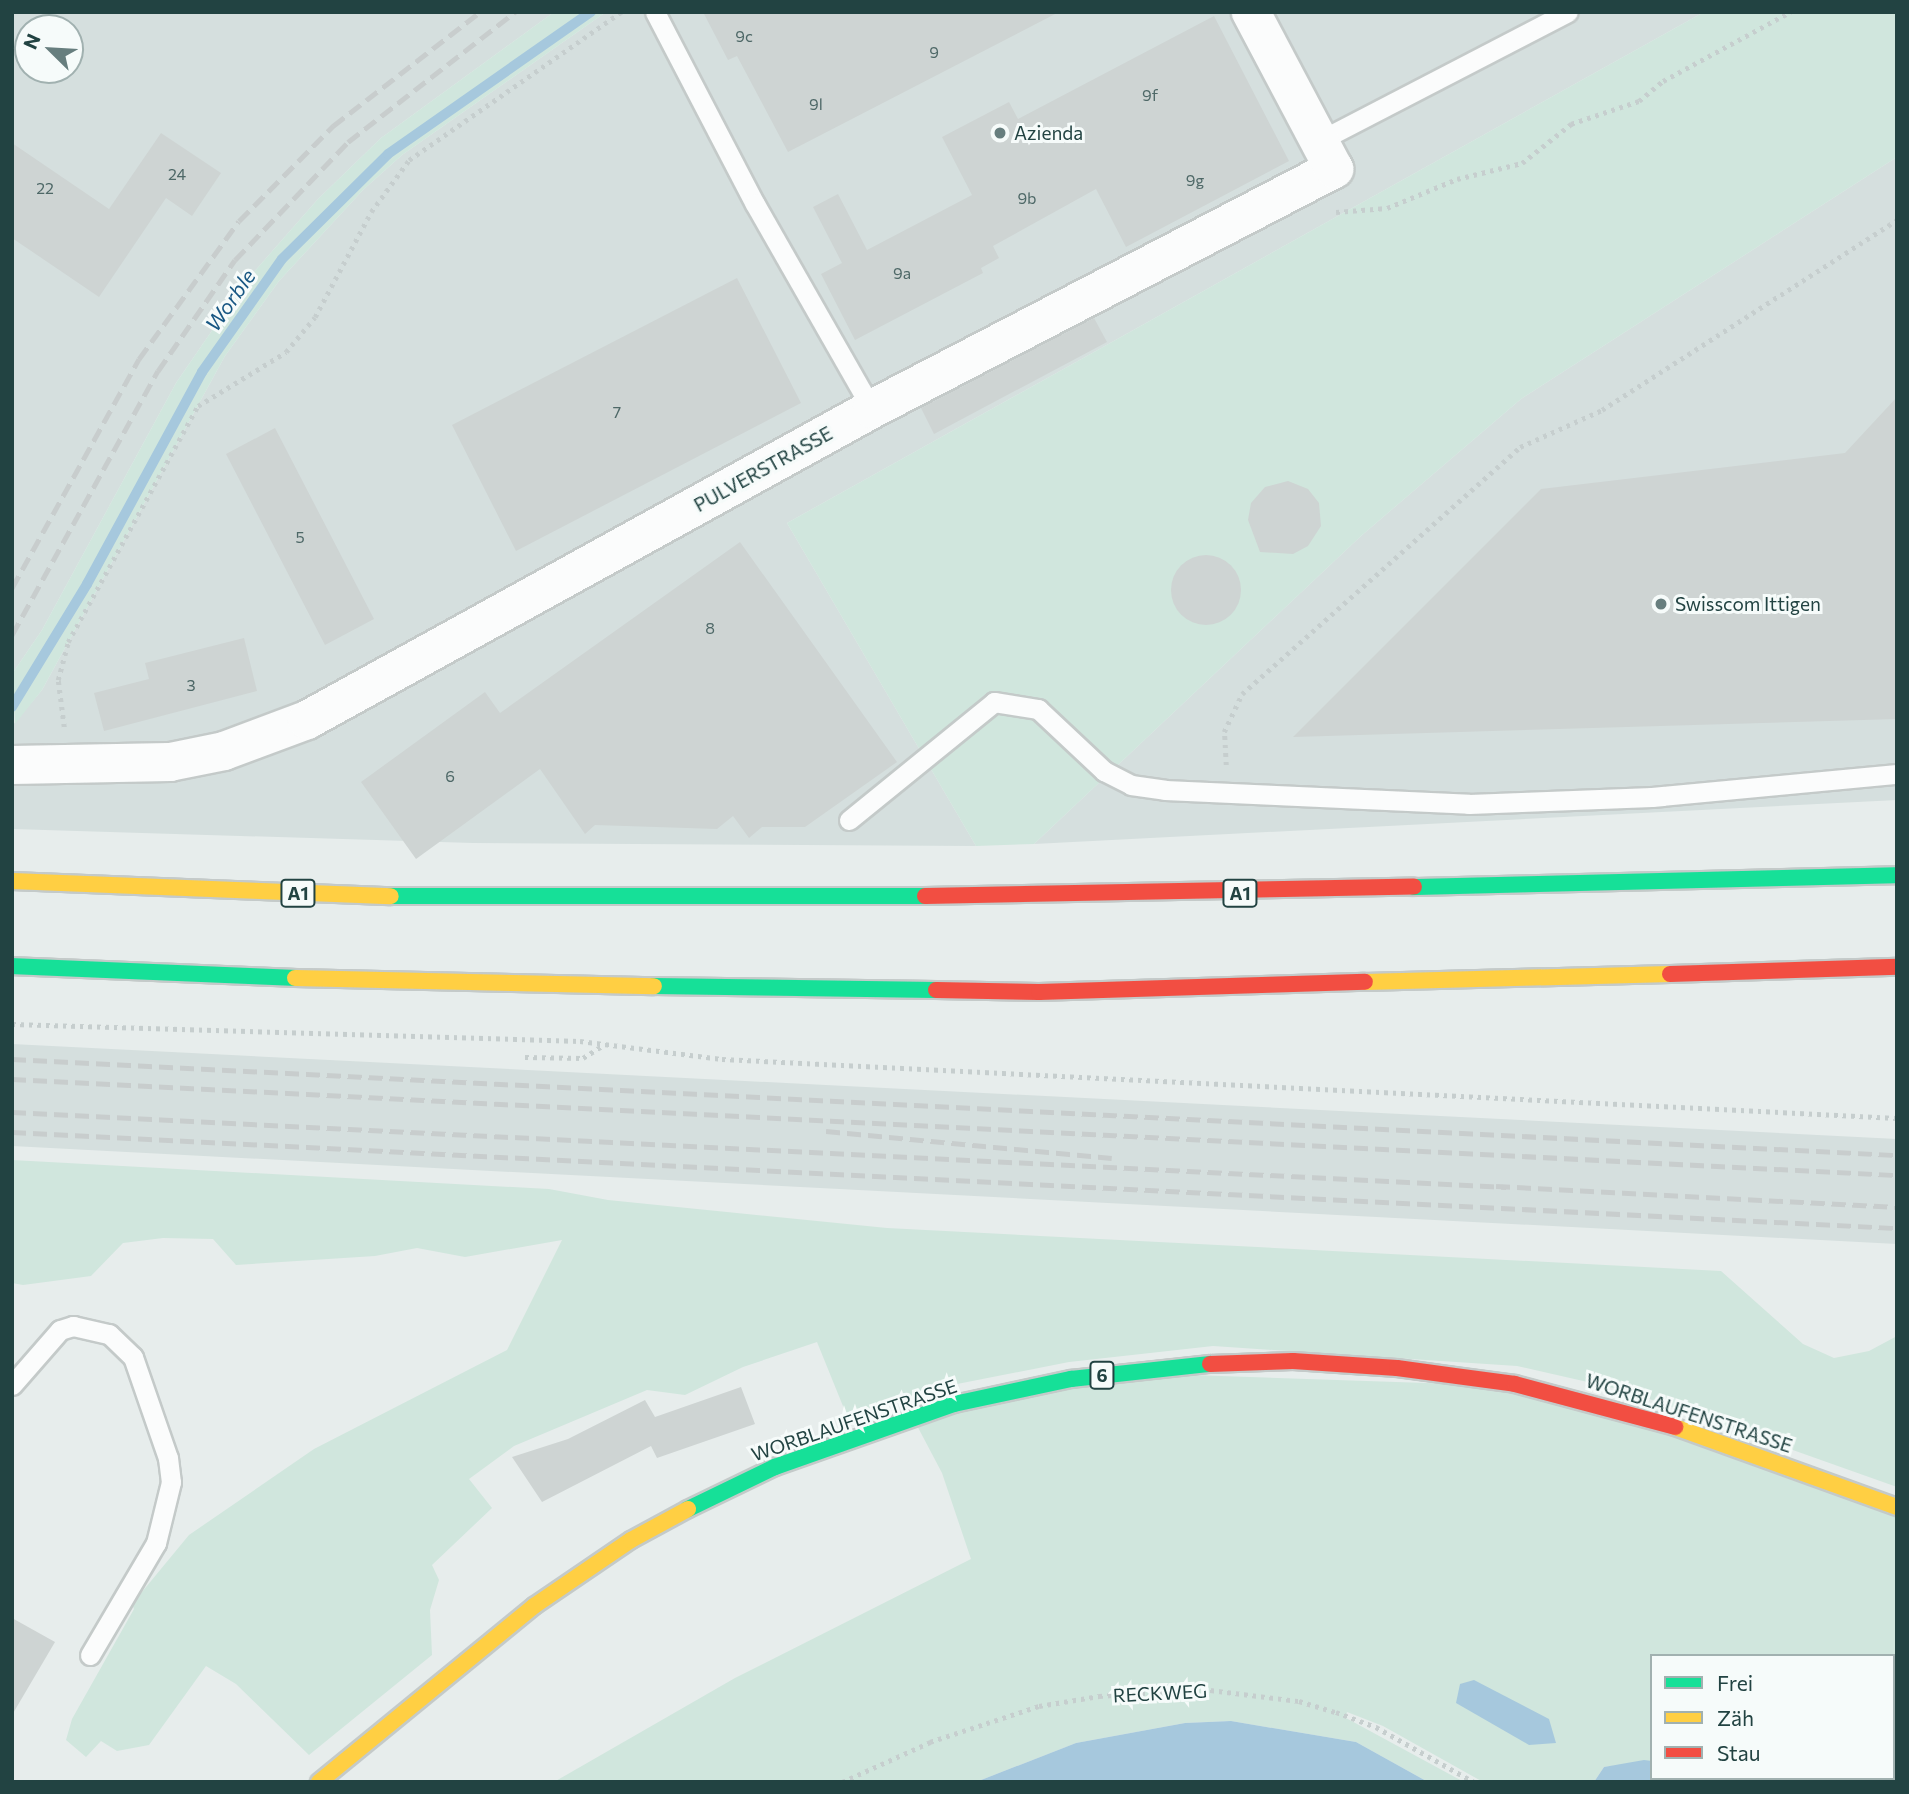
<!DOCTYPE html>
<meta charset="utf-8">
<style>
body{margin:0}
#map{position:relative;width:1909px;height:1794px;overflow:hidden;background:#e7edec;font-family:Commissioner,sans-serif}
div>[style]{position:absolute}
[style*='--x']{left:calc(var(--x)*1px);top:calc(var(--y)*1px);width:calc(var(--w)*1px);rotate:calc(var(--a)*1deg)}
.built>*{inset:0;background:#d5dfde}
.green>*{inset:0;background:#d0e6dd}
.water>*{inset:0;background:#a6c8dd}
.stream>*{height:10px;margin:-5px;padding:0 5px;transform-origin:5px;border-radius:5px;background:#a6c8dd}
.building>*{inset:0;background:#ced4d3}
.round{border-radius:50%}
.path>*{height:4.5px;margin-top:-2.25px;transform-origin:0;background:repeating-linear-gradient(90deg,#c6cece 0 3.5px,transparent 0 8.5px)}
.roads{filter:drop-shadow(2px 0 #c4cac9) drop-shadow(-2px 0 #c4cac9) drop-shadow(0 2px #c4cac9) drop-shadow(0 -2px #c4cac9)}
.lane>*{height:19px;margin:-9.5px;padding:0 9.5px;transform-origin:9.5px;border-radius:9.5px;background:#fbfcfc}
.street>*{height:38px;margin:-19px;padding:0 19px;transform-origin:19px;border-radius:19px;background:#fbfcfc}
.fast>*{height:16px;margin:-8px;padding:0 8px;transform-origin:8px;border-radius:8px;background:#16e098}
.slow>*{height:16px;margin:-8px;padding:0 8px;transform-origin:8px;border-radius:8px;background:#ffcf43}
.jam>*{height:16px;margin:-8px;padding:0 8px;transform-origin:8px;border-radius:8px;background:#f24e42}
.rail>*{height:5px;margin-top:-2.5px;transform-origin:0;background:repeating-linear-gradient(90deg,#c8cdcd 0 14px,transparent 0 21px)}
.dots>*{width:19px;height:19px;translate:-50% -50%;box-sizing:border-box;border:4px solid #f6fbfa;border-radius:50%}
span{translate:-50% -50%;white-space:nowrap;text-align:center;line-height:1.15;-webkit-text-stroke:6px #f6fbfa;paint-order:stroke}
.number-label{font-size:16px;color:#4e6867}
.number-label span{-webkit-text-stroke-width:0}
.shield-label span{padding:2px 5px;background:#f6fbfa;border:2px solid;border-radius:5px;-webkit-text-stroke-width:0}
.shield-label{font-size:18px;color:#224342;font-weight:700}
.poi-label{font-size:19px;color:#224342}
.left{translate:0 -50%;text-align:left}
.street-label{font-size:19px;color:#224342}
.water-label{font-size:21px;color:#185783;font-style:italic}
.frame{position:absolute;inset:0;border:14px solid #224342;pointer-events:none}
.legend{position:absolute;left:1650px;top:1654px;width:245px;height:126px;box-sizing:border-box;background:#f6fbfa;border:2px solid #a1b1b0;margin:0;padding:9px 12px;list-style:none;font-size:21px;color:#224342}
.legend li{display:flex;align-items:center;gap:14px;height:35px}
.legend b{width:35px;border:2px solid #a1b1b0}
.north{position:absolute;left:14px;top:14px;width:70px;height:70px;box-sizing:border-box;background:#f6fbfa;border:2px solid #a1b1b0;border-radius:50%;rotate:294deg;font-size:19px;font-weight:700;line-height:28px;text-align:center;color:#224342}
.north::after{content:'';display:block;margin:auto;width:24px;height:32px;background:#677e7e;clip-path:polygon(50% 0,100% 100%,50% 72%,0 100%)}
</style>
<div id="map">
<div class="built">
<i style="clip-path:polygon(evenodd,12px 12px,554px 12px,381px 138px,318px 199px,246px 281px,176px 383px,42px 630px,12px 674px,12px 12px,28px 28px,70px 28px,70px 70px,28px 70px,28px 28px)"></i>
<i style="clip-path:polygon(606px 12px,1704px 12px,787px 523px,976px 846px,473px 843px,12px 829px,12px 726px,42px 690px,225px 356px,279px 281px,363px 190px,402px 155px)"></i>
<i style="clip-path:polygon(1897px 157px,1897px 800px,1034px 844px,1361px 536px,1521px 399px)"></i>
<i style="clip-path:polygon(12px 1044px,1897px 1139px,1897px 1244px,12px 1146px)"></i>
</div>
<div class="green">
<i style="clip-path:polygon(554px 12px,606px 12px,402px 155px,363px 190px,279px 281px,225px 356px,42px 690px,15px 724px,12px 674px,42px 630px,176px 383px,246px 281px,318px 199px,381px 138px)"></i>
<i style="clip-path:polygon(1704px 12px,1897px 12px,1897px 157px,1521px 399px,1361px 536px,1034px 844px,976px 846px,787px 523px)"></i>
<i style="clip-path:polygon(12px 1160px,549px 1189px,608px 1200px,887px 1228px,1721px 1271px,1803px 1344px,1834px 1358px,1869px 1351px,1897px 1336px,1897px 1487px,1627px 1391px,1517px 1366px,1213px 1346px,1069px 1362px,947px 1386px,847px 1416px,817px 1342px,743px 1367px,685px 1395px,647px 1390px,514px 1446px,469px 1479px,492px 1508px,432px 1565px,439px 1580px,430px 1610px,432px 1655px,309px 1755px,236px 1684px,206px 1666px,149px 1745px,117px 1751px,101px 1741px,86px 1757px,66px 1740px,72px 1719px,134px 1609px,132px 1604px,189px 1535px,314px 1449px,507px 1350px,562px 1240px,465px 1257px,417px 1248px,375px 1256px,236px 1265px,213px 1239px,163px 1238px,123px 1243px,91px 1276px,23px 1285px,12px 1283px)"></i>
<i style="clip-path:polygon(1133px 1373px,1515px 1386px,1897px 1509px,1897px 1782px,1671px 1778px,1893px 1778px,1893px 1656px,1652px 1656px,1652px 1761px,1604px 1767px,1594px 1782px,1483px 1782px,1383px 1726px,1347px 1712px,1346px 1718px,1464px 1782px,1428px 1782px,1356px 1742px,1231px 1721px,1185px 1723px,1076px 1743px,976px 1782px,554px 1782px,735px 1678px,971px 1559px,942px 1473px,913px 1418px)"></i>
</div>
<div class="water">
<i style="clip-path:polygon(1474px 1680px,1549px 1719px,1556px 1743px,1529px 1745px,1456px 1703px,1460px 1684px)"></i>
<i style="clip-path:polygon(1231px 1721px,1356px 1742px,1428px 1782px,976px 1782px,1076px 1743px,1185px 1723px)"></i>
<i style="clip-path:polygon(1644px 1760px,1652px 1761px,1652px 1778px,1673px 1782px,1594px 1782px,1604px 1767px)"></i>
</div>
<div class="stream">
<i style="--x:12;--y:707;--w:144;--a:-58.6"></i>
<i style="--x:87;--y:584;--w:241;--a:-61.5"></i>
<i style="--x:202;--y:372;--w:138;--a:-54.7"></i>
<i style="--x:282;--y:259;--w:149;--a:-44.7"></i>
<i style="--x:388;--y:154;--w:248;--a:-35"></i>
</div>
<div class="building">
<i style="clip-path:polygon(703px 12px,1059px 12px,788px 152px,737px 56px,728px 60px)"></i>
<i style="clip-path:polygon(1214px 16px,1289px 161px,1126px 247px,1096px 189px,993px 246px,999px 258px,981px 268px,983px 273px,855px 340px,821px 274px,842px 263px,813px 207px,838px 194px,867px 250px,972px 195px,942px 137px,1009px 102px,1018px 119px)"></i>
<i style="clip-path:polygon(161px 133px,221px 173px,192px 216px,166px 198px,99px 297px,12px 238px,12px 143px,109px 209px)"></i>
<i style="clip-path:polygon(737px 278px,801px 403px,516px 551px,452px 425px)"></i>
<i style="clip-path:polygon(1094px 318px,1107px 342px,934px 434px,921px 408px)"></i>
<i style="clip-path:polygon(1897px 397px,1897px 719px,1293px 737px,1541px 489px,1845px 453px)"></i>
<i style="clip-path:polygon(275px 428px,374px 619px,325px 645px,226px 454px)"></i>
<i style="clip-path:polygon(1288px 481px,1308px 489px,1319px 503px,1321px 526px,1308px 546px,1293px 554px,1260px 552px,1248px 520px,1251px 503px,1265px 487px)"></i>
<i style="clip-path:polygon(740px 542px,897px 762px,805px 827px,762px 827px,749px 838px,733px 816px,717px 829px,595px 825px,585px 834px,540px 769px,416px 859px,361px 782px,485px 692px,500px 713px)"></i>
<i class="round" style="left:1171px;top:555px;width:70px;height:70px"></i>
<i style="clip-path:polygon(244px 638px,257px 691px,104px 731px,94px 693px,149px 679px,145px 663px)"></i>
<i style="clip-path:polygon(741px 1387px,755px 1424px,657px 1458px,651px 1446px,542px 1502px,512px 1457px,568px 1439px,645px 1400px,655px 1417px)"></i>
<i style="clip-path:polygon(12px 1618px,55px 1642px,12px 1715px)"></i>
</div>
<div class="path">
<i style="--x:1336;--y:212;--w:51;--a:-4.5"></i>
<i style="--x:1387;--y:208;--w:76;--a:-22.5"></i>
<i style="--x:1457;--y:179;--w:67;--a:-13.8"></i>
<i style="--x:1522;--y:163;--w:63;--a:-38.5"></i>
<i style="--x:1571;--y:124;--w:72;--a:-18.7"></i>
<i style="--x:1639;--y:101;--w:31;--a:-40"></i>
<i style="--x:1663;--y:81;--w:145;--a:-28.5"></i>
<i style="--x:64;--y:727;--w:47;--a:-97.3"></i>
<i style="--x:58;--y:680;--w:39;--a:-75"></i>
<i style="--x:68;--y:642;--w:269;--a:-61.2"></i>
<i style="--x:198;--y:406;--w:103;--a:-31.5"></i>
<i style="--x:286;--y:352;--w:45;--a:-50.4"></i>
<i style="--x:315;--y:317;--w:119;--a:-61.9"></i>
<i style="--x:371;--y:212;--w:64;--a:-53.8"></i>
<i style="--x:409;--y:160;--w:259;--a:-34.9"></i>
<i style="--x:1226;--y:765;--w:33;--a:-93"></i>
<i style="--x:1224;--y:732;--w:42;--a:-64.7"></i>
<i style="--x:1242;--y:694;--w:372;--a:-41.6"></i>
<i style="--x:1520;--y:447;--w:90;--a:-24.3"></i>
<i style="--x:1602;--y:410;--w:351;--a:-32.8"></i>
<i style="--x:12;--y:1024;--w:568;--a:1.71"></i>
<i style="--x:580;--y:1041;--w:143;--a:7.2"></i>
<i style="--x:722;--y:1059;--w:1176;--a:2.87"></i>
<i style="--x:525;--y:1057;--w:58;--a:1"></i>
<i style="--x:583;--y:1058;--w:25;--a:-32"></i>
<i style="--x:842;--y:1782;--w:97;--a:-24.4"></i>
<i style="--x:930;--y:1742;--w:115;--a:-18.3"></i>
<i style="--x:1039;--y:1706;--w:61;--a:-9.5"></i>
<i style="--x:1099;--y:1696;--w:103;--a:-3.9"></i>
<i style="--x:1202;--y:1689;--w:98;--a:7.1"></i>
<i style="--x:1299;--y:1701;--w:39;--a:17"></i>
<i style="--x:1336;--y:1712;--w:43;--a:20.6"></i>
<i style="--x:1376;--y:1727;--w:112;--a:29.3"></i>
</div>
<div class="roads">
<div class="lane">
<i style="--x:655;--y:12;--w:216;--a:62.5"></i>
<i style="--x:755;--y:204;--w:236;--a:60.3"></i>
<i style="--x:1319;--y:141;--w:280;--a:-27.4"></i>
<i style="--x:849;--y:820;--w:187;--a:-39.1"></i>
<i style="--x:994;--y:702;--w:45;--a:9"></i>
<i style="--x:1038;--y:709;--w:91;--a:43.2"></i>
<i style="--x:1104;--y:771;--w:30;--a:27"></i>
<i style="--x:1131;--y:785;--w:34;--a:8"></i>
<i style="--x:1165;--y:790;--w:304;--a:2.6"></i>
<i style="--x:1469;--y:804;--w:183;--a:-2.2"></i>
<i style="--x:1652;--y:797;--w:246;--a:-5.4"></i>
<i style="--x:12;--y:1385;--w:73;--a:-48.9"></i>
<i style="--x:60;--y:1330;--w:14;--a:-17"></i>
<i style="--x:73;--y:1326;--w:37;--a:13"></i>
<i style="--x:109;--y:1334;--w:33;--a:44"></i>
<i style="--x:133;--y:1357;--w:107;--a:70.9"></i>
<i style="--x:168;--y:1458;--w:24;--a:83"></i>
<i style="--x:171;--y:1482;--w:63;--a:103.8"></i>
<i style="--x:156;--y:1543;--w:130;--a:120.5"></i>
</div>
<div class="street">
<i style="--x:12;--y:765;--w:158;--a:-1.1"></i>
<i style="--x:170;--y:762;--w:55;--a:-11.5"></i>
<i style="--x:224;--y:751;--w:89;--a:-20.5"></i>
<i style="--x:307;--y:720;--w:645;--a:-28.83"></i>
<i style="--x:872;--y:409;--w:521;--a:-27.45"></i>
<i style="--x:1334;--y:169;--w:178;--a:-117.9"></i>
</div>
<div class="fast">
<i style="--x:1414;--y:887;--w:483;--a:-1.4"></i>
<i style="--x:391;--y:896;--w:534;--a:0"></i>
<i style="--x:12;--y:966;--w:283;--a:2.4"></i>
<i style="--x:654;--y:986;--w:282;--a:0.8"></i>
<i style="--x:688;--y:1509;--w:97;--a:-25.8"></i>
<i style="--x:775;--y:1467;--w:190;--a:-19.4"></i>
<i style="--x:954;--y:1404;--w:120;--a:-12.1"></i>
<i style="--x:1071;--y:1379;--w:140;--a:-6.2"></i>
</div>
<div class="slow">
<i style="--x:12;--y:881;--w:379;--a:2.3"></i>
<i style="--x:295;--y:978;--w:359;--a:1.3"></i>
<i style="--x:1365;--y:982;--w:305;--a:-1.5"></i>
<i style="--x:1675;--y:1427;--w:236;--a:19.8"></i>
<i style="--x:319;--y:1782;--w:278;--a:-39.3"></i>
<i style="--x:534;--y:1606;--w:117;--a:-34.2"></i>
<i style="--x:631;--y:1540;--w:65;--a:-28.5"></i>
</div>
<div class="jam">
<i style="--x:925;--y:896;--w:489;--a:-1.1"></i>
<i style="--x:1670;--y:974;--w:227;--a:-1.8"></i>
<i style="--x:936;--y:990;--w:103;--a:1.1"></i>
<i style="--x:1039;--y:992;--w:326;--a:-1.8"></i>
<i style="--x:1210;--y:1364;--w:83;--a:-2.1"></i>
<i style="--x:1293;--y:1361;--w:104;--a:3.9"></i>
<i style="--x:1397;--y:1368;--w:119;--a:7.7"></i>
<i style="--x:1515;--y:1384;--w:166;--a:15"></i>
</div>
</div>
<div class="rail">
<i style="--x:12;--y:588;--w:262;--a:-61"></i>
<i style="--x:139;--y:359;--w:170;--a:-54.1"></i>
<i style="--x:239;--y:221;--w:134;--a:-45.3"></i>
<i style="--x:333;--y:126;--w:186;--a:-37.8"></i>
<i style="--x:12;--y:635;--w:302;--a:-61.1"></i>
<i style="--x:158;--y:371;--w:135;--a:-55.3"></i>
<i style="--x:235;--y:260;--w:163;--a:-46.2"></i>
<i style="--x:348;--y:142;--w:212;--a:-37.9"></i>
<i style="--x:12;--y:1059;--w:1887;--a:2.92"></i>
<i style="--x:12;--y:1079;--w:1887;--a:2.92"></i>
<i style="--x:12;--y:1112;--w:1496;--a:2.87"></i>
<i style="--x:826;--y:1131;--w:287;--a:5.4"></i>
<i style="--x:12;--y:1132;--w:1887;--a:2.92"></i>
<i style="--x:1496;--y:1186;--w:402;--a:3"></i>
</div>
<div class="dots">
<i style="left:1000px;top:133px;background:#677e7e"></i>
<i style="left:1661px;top:604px;background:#677e7e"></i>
</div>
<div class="number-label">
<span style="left:744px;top:36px">9c</span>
<span style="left:934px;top:52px">9</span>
<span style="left:1150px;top:95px">9f</span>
<span style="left:816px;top:104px">9l</span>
<span style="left:177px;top:174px">24</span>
<span style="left:1195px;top:180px">9g</span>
<span style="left:45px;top:188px">22</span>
<span style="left:1027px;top:198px">9b</span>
<span style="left:902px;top:273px">9a</span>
<span style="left:617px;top:412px">7</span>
<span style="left:300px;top:537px">5</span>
<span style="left:710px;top:628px">8</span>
<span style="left:191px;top:685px">3</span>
<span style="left:450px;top:776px">6</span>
</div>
<div class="shield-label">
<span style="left:298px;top:893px">A1</span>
<span style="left:1240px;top:893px">A1</span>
<span style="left:1102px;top:1375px">6</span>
</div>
<div class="poi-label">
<span class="left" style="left:1014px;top:133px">Azienda</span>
<span class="left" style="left:1675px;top:604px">Swisscom Ittigen</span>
</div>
<div class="street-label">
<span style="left:763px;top:469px;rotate:-29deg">PULVERSTRASSE</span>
<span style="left:1689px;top:1413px;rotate:18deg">WORBLAUFENSTRASSE</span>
<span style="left:854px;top:1420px;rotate:-19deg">WORBLAUFENSTRASSE</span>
<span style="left:1160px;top:1693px;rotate:-3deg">RECKWEG</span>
</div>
<div class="water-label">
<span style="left:230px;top:300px;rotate:-55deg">Worble</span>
</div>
<div class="frame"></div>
<ul class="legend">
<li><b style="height:9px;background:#16e098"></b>Frei</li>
<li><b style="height:9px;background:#ffcf43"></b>Zäh</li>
<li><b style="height:9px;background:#f24e42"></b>Stau</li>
</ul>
<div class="north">N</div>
</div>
